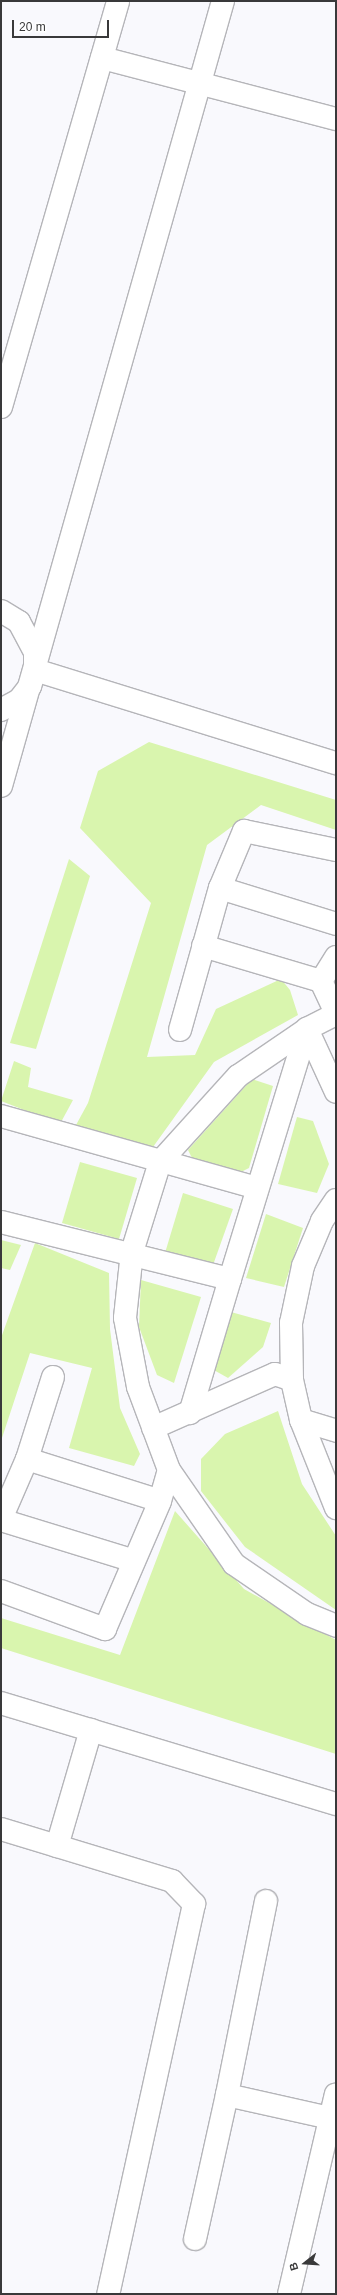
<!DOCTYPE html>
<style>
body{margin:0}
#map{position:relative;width:337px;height:2295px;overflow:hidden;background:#f9f9fd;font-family:Arial,sans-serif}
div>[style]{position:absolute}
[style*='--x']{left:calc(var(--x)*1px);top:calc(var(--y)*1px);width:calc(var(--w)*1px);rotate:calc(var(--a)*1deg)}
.green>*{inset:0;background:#d9f5ae}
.roads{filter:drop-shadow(1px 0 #b5b5b9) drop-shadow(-1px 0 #b5b5b9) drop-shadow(0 1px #b5b5b9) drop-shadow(0 -1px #b5b5b9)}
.minor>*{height:22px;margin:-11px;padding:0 11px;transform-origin:11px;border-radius:11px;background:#fff}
.major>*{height:22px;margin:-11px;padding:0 11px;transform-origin:11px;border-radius:11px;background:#fff}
span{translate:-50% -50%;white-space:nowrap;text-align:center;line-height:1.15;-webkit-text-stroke:3px #fff;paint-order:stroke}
.frame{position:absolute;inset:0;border:2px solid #39393a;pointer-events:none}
.north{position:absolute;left:285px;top:2243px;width:40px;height:40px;-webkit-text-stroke:3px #fff;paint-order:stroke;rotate:253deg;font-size:11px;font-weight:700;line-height:16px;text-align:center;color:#39393a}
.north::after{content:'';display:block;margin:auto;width:14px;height:18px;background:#39393a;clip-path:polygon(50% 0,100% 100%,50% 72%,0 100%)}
.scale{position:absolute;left:12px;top:20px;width:97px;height:18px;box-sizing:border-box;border:2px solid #39393a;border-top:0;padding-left:5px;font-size:12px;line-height:14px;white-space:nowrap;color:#39393a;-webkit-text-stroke:3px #fff;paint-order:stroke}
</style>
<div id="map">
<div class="green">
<i style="clip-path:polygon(149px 742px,336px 800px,336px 830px,261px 805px,207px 845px,147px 1057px,195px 1055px,216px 1009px,281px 979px,290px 990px,298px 1015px,214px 1062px,153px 1147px,76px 1125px,88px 1103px,151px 903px,80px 828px,98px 771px)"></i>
<i style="clip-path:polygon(69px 859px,90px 876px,36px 1049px,10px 1043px)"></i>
<i style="clip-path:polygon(14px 1061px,31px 1068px,28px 1087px,73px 1100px,60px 1124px,1px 1101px)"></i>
<i style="clip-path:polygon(252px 1079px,273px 1086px,249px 1168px,233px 1176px,194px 1162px,188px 1150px)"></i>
<i style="clip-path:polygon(297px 1117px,313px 1121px,329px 1164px,317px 1193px,278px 1184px)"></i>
<i style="clip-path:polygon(80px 1162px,137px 1178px,119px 1239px,62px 1223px)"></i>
<i style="clip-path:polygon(183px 1193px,233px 1209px,213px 1265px,165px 1253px)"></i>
<i style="clip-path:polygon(266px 1214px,303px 1228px,284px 1287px,246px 1278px)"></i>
<i style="clip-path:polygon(1px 1240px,21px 1245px,10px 1270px,1px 1268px)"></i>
<i style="clip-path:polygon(35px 1243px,109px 1273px,110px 1329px,120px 1408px,140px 1454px,134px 1466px,69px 1448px,92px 1368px,30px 1353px,1px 1441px,1px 1338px)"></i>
<i style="clip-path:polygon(141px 1280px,201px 1297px,174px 1383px,157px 1375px,139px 1327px)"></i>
<i style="clip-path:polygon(231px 1312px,271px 1323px,263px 1347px,228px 1378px,212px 1369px)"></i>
<i style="clip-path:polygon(278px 1411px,302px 1484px,336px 1536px,336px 1610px,245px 1547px,201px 1491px,201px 1459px,225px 1434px)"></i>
<i style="clip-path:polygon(175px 1511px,244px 1589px,336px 1640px,336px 1754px,1px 1648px,1px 1618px,120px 1655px)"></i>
</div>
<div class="roads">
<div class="minor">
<i style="--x:102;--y:58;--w:242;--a:14.6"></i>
<i style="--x:1;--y:611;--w:21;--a:31"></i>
<i style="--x:19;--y:622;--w:34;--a:62"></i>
<i style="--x:35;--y:652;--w:18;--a:90"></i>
<i style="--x:35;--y:670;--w:17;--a:107"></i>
<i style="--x:30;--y:686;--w:18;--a:128"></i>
<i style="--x:19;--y:700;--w:21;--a:151"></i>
<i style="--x:35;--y:670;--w:315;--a:17.2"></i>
<i style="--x:220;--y:888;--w:121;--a:17.2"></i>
<i style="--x:203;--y:946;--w:123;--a:16.5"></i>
<i style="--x:336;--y:957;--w:28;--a:122"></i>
<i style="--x:321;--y:981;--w:35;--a:65"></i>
<i style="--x:336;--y:1014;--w:33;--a:153"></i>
<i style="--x:307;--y:1029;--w:83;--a:145.7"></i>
<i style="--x:238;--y:1076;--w:116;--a:132.2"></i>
<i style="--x:160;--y:1162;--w:94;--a:107.3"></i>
<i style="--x:132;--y:1252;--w:66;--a:96.1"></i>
<i style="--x:125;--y:1318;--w:70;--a:79.3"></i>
<i style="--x:138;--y:1387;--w:89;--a:69.5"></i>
<i style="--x:169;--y:1470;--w:114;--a:55.3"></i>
<i style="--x:234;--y:1564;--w:88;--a:34.4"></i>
<i style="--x:307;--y:1614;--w:31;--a:22"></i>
<i style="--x:307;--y:1029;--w:69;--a:65.3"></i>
<i style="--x:180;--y:1030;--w:148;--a:-74.3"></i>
<i style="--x:220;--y:888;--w:62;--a:-67.2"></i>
<i style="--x:244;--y:831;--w:94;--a:11.7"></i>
<i style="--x:1;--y:1116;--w:266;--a:15.7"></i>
<i style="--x:336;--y:1200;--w:25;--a:124"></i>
<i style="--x:322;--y:1221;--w:49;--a:112.9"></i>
<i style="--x:303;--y:1266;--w:58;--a:101.9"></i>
<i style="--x:291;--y:1323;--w:57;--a:89"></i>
<i style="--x:292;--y:1380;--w:41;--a:77.3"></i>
<i style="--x:301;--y:1420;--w:95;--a:68.3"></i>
<i style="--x:1;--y:1222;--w:236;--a:14"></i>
<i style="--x:230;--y:1279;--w:140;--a:106.6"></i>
<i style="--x:230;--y:1279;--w:262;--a:-72.9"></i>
<i style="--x:301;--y:1420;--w:37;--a:17"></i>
<i style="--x:153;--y:1428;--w:133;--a:-23.9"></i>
<i style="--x:275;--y:1374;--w:18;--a:19"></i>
<i style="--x:27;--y:1459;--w:139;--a:17.5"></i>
<i style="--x:1;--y:1519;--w:65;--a:-66.6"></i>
<i style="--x:27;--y:1459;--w:86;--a:-72.4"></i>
<i style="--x:1;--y:1520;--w:139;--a:17.1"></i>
<i style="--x:1;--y:1591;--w:111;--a:20.1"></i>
<i style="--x:105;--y:1629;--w:139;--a:-66.7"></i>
<i style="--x:160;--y:1501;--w:32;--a:-74"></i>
<i style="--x:1;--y:1703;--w:350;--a:16.8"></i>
<i style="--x:1;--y:1829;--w:179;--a:16.9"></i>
<i style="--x:172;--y:1881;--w:32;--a:46"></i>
<i style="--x:194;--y:1904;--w:399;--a:102.4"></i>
<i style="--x:57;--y:1846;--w:121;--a:-73.7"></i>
<i style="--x:266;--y:1901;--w:198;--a:101.4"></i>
<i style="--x:227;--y:2095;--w:106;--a:12.6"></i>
<i style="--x:195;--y:2239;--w:148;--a:-77.5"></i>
<i style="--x:289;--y:2294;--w:205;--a:-76.8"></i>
</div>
<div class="major">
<i style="--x:1;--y:407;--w:423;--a:-73.9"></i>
<i style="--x:1;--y:786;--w:816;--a:-74.21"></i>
</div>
</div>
<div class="frame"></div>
<div class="north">B</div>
<div class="scale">20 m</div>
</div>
